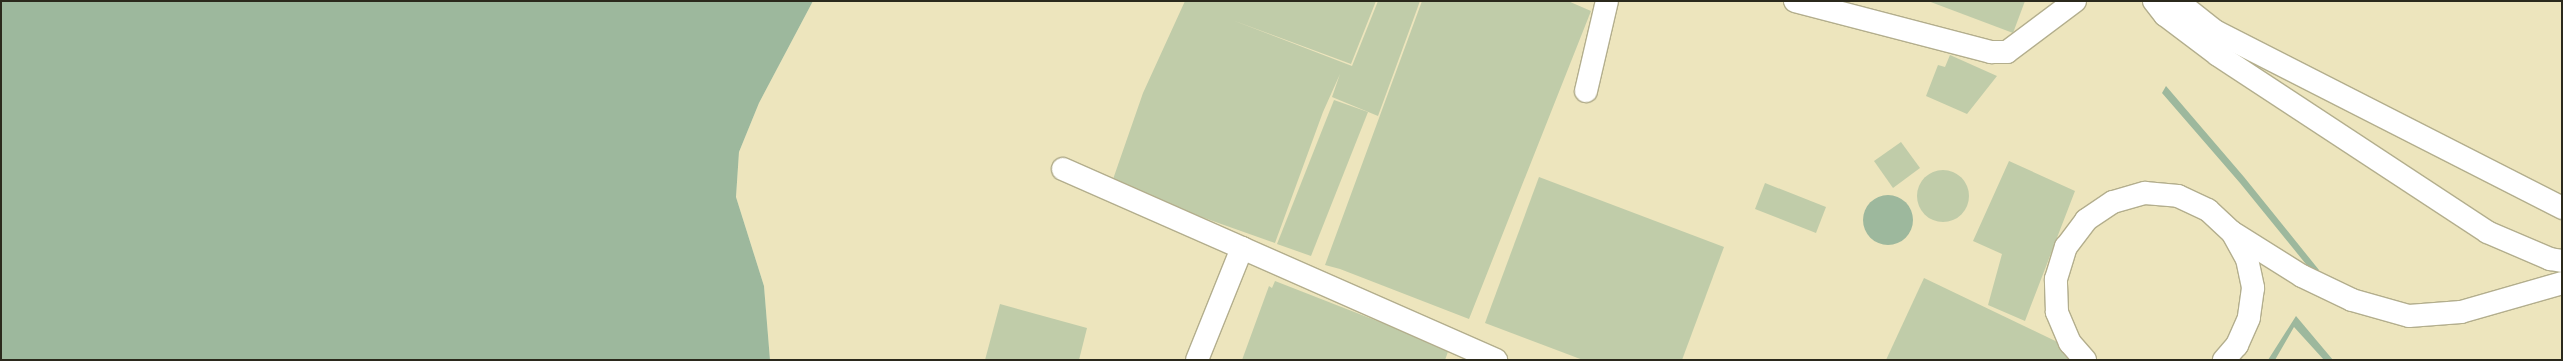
<!DOCTYPE html>
<style>
body{margin:0}
#map{position:relative;width:2563px;height:361px;overflow:hidden;background:#f8f2d0;font-family:Jost,sans-serif}
div>[style]{position:absolute}
[style*='--x']{left:calc(var(--x)*1px);top:calc(var(--y)*1px);width:calc(var(--w)*1px);rotate:calc(var(--a)*1deg)}
.built>*{inset:0;background:#ede5bd}
.water>*{inset:0;background:#9db89d}
.round{border-radius:50%}
.building>*{inset:0;background:#c0cca9}
.roads{filter:drop-shadow(1px 0 #b3ae8d) drop-shadow(-1px 0 #b3ae8d) drop-shadow(0 1px #b3ae8d) drop-shadow(0 -1px #b3ae8d)}
.minor>*{height:22px;margin:-11px;padding:0 11px;transform-origin:11px;border-radius:11px;background:#fff}
span{translate:-50% -50%;white-space:nowrap;text-align:center;line-height:1.15;-webkit-text-stroke:3.5px #fefefe;paint-order:stroke}
.frame{position:absolute;inset:0;border:2px solid #2b291c;pointer-events:none}
</style>
<div id="map">
<div class="built">
<i style="clip-path:polygon(813px 1px,2562px 1px,2562px 360px,770px 360px,764px 286px,736px 197px,739px 152px,759px 103px)"></i>
</div>
<div class="water">
<i style="clip-path:polygon(1px 1px,813px 1px,759px 103px,739px 152px,736px 197px,764px 286px,770px 360px,1px 360px)"></i>
<i style="clip-path:polygon(2166px 86px,2244px 177px,2319px 270px,2314px 274px,2240px 183px,2162px 93px)"></i>
<i class="round" style="left:1863px;top:195px;width:50px;height:50px"></i>
<i style="clip-path:polygon(2296px 316px,2333px 360px,2324px 360px,2294px 327px,2275px 360px,2268px 360px)"></i>
</div>
<div class="building">
<i style="clip-path:polygon(1185px 1px,1376px 1px,1351px 64px,1232px 20px,1352px 66px,1378px 1px,1420px 1px,1378px 116px,1332px 97px,1340px 74px,1323px 112px,1275px 243px,1111px 185px,1143px 93px)"></i>
<i style="clip-path:polygon(1422px 1px,1568px 1px,1591px 11px,1469px 319px,1340px 269px,1325px 265px)"></i>
<i style="clip-path:polygon(1928px 1px,2025px 1px,2013px 33px)"></i>
<i style="clip-path:polygon(1950px 55px,1997px 76px,1967px 114px,1926px 96px,1938px 65px,1945px 67px)"></i>
<i style="clip-path:polygon(1334px 100px,1368px 112px,1311px 256px,1277px 244px)"></i>
<i style="clip-path:polygon(1901px 142px,1920px 168px,1893px 188px,1874px 161px)"></i>
<i style="clip-path:polygon(2009px 161px,2075px 191px,2025px 321px,1988px 305px,2002px 254px,1973px 241px)"></i>
<i class="round" style="left:1917px;top:170px;width:52px;height:52px"></i>
<i style="clip-path:polygon(1539px 177px,1724px 247px,1682px 360px,1583px 360px,1485px 323px)"></i>
<i style="clip-path:polygon(1765px 183px,1826px 207px,1816px 233px,1755px 209px)"></i>
<i style="clip-path:polygon(1924px 278px,2072px 349px,2067px 360px,1886px 360px)"></i>
<i style="clip-path:polygon(1275px 281px,1449px 349px,1445px 360px,1242px 360px,1269px 286px,1272px 288px)"></i>
<i style="clip-path:polygon(1000px 304px,1087px 328px,1079px 360px,985px 360px)"></i>
</div>
<div class="roads">
<div class="minor">
<i style="--x:1795;--y:1;--w:203;--a:14.6"></i>
<i style="--x:1991;--y:52;--w:16;--a:0"></i>
<i style="--x:2007;--y:52;--w:85;--a:-36.9"></i>
<i style="--x:2154;--y:1;--w:18;--a:52"></i>
<i style="--x:2165;--y:15;--w:66;--a:37"></i>
<i style="--x:2218;--y:55;--w:322;--a:33.3"></i>
<i style="--x:2487;--y:232;--w:69;--a:23.2"></i>
<i style="--x:2550;--y:259;--w:12;--a:9"></i>
<i style="--x:2177;--y:1;--w:48;--a:38.3"></i>
<i style="--x:2215;--y:31;--w:390;--a:27"></i>
<i style="--x:1586;--y:91;--w:92;--a:-76.9"></i>
<i style="--x:1063;--y:169;--w:196;--a:23.8"></i>
<i style="--x:1242;--y:248;--w:121;--a:111.9"></i>
<i style="--x:2235;--y:234;--w:79;--a:32.1"></i>
<i style="--x:2302;--y:276;--w:55;--a:25.6"></i>
<i style="--x:2352;--y:300;--w:59;--a:15.7"></i>
<i style="--x:2409;--y:316;--w:52;--a:-4.4"></i>
<i style="--x:2461;--y:312;--w:105;--a:-16"></i>
<i style="--x:1242;--y:248;--w:278;--a:23.8"></i>
<i style="--x:2085;--y:360;--w:23;--a:-131"></i>
<i style="--x:2070;--y:343;--w:34;--a:-113"></i>
<i style="--x:2057;--y:312;--w:33;--a:-92"></i>
<i style="--x:2056;--y:279;--w:34;--a:-73"></i>
<i style="--x:2066;--y:247;--w:34;--a:-53"></i>
<i style="--x:2086;--y:220;--w:32;--a:-34"></i>
<i style="--x:2113;--y:202;--w:33;--a:-16"></i>
<i style="--x:2145;--y:193;--w:33;--a:5"></i>
<i style="--x:2178;--y:196;--w:33;--a:25"></i>
<i style="--x:2208;--y:210;--w:33;--a:43"></i>
<i style="--x:2232;--y:232;--w:31;--a:61"></i>
<i style="--x:2247;--y:259;--w:30;--a:78"></i>
<i style="--x:2253;--y:288;--w:30;--a:98"></i>
<i style="--x:2249;--y:318;--w:30;--a:114"></i>
<i style="--x:2237;--y:345;--w:20;--a:131"></i>
</div>
</div>
<div class="frame"></div>
</div>
